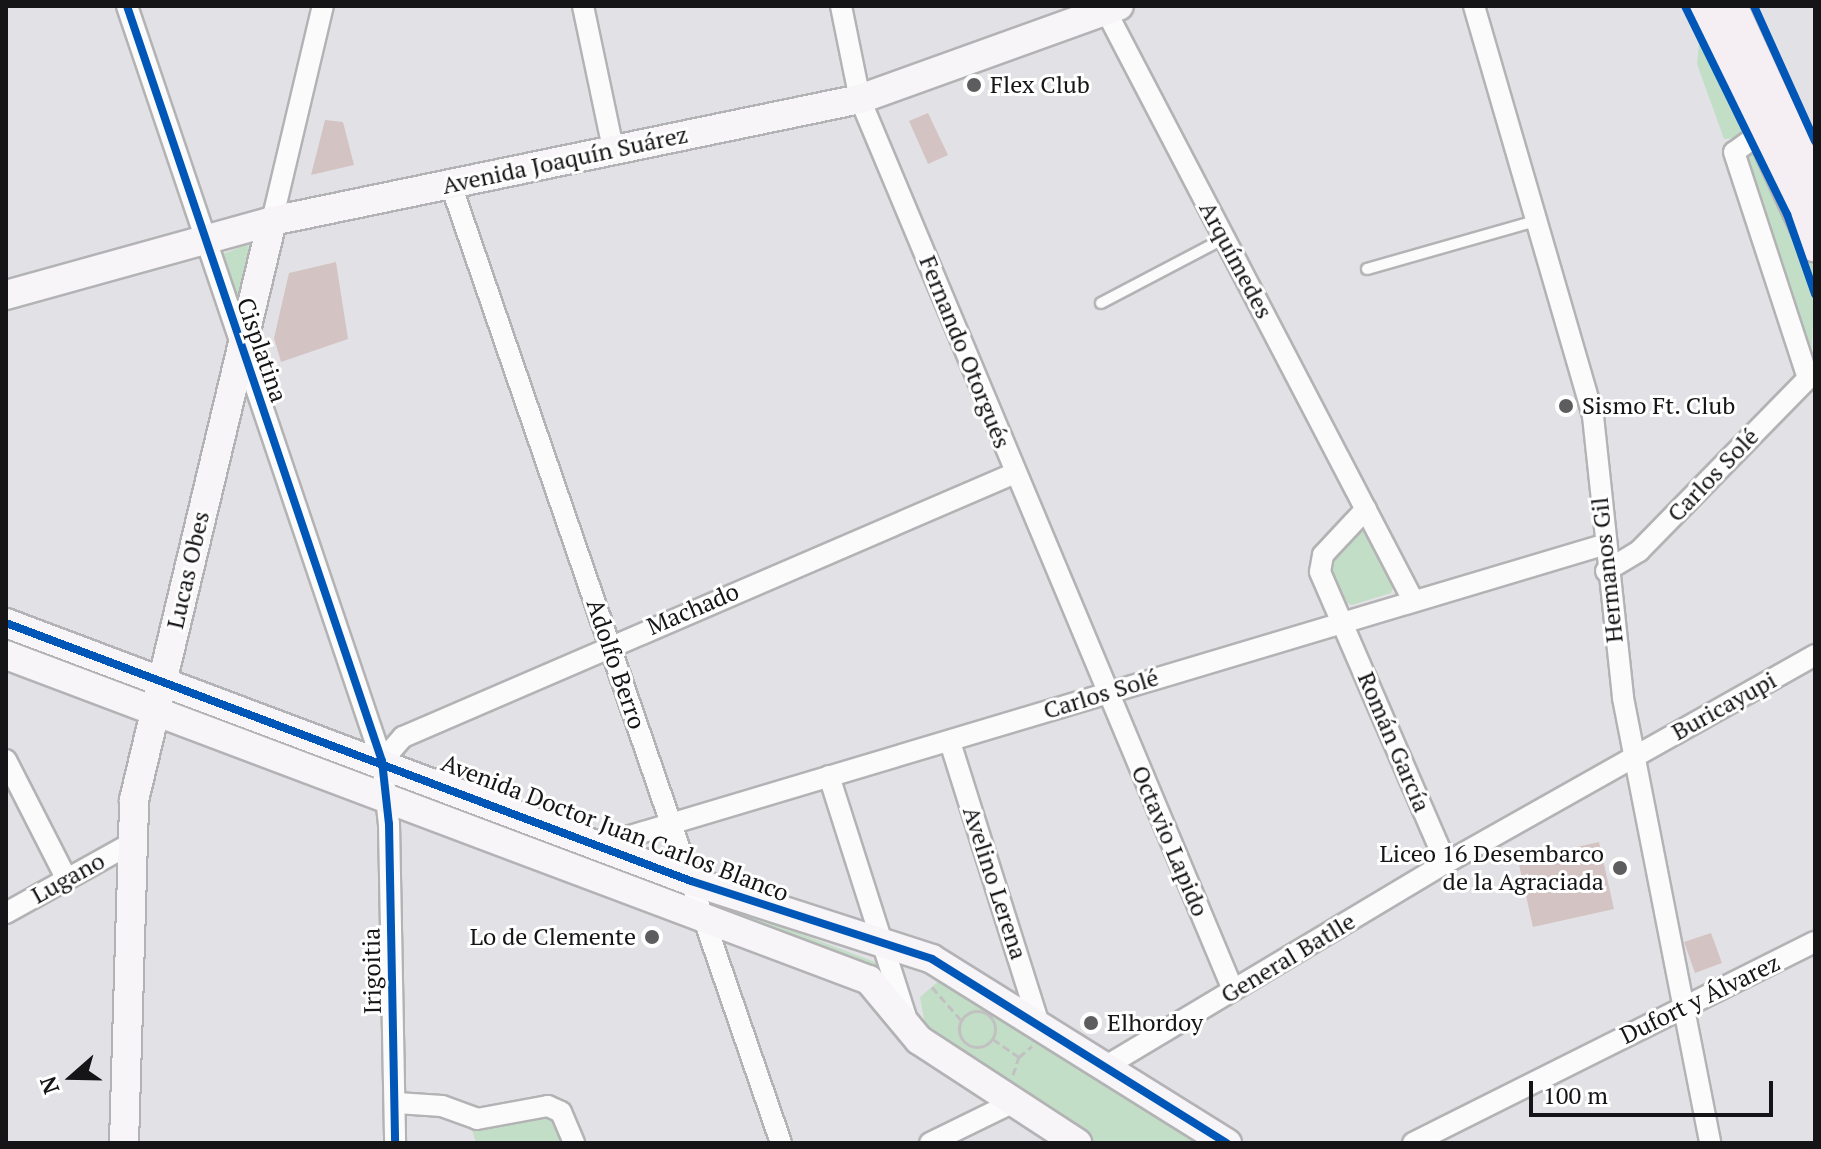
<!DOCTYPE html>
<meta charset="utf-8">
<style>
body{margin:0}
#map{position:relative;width:1821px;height:1149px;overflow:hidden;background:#e2e2e6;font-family:"PT Serif",serif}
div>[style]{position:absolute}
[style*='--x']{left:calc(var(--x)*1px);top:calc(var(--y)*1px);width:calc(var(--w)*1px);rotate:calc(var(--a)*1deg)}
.green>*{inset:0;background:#c3dec7}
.building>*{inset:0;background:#d4c3c3}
.path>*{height:3px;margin-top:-1.5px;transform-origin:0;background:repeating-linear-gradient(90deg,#c1c1c1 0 8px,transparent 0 12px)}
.path>.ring{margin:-1.5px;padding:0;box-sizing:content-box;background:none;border:3px solid #c1c1c1;border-radius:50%}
.roads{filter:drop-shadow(2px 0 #b3b3b5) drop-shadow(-2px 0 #b3b3b5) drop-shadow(0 2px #b3b3b5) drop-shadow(0 -2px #b3b3b5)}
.lane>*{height:10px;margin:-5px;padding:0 5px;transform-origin:5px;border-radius:5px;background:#fbfbfb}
.street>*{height:20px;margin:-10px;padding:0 10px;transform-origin:10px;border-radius:10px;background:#fbfbfb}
.secondary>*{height:28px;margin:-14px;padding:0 14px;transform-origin:14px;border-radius:14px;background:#f7f5f7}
.primary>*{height:32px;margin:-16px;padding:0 16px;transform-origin:16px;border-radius:16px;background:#f5eef3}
.cycleway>*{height:8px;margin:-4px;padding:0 4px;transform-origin:4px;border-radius:4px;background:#0057b8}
.dots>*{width:22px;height:22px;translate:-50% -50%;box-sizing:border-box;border:4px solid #fff;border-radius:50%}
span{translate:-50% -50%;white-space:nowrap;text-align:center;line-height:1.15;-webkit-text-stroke:6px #fff;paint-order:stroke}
.poi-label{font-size:24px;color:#151517}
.left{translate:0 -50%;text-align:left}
.right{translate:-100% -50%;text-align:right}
.street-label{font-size:24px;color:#151517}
.frame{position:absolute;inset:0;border:8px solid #151517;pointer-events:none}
.north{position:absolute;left:32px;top:1037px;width:80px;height:80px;-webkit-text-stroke:6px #fff;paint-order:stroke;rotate:250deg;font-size:22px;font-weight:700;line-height:32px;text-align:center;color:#151517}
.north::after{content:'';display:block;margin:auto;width:28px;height:36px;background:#151517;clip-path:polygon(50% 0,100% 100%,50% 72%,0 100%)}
.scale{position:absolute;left:1529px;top:1081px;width:244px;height:36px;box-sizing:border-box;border:4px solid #151517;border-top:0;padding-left:10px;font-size:24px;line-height:28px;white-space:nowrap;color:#151517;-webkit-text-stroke:6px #fff;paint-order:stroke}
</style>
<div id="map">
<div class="green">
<i style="clip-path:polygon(1701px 24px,1750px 131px,1738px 138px,1724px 139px,1697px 64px)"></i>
<i style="clip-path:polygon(1756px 144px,1815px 270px,1811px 361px,1743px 149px)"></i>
<i style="clip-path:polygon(246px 245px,254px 250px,239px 302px,223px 254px)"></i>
<i style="clip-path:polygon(1358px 528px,1368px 532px,1394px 585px,1391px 593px,1352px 605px,1341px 601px,1329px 559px)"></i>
<i style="clip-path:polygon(719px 903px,883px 965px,884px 976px,714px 912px)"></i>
<i style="clip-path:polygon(942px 978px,1207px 1143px,1092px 1143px,927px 1037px,920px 997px)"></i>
<i style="clip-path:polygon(533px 1115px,552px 1117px,566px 1143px,476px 1143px,472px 1130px)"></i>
</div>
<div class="building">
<i style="clip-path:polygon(928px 113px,948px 155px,928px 164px,909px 121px)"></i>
<i style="clip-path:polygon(325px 120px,343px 122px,354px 165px,311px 175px)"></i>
<i style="clip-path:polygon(336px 262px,348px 339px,281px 362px,274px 338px,289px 273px)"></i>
<i style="clip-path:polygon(1599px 842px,1614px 909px,1533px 927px,1518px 860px)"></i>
<i style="clip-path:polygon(1711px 933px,1722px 963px,1695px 973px,1684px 942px)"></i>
</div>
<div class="path">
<i style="--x:932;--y:987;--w:44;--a:48.7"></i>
<i class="ring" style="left:959px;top:1011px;width:33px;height:33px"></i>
<i style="--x:993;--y:1039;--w:32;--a:35"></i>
<i style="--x:1013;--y:1075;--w:19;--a:-72"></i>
<i style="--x:1019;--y:1057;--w:17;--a:-40"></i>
</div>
<div class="roads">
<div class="lane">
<i style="--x:1367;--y:269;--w:176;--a:-15.9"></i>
<i style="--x:1101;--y:303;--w:140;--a:-27.7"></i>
</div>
<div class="street">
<i style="--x:127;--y:6;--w:797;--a:71.34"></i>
<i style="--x:382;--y:761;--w:63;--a:83.7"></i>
<i style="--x:389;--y:824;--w:319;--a:88.9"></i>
<i style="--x:583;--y:6;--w:145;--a:78.1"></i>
<i style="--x:841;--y:6;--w:95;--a:78.5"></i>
<i style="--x:860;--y:99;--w:966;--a:67.28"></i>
<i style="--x:1474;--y:6;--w:427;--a:73.8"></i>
<i style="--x:1593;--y:416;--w:284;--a:83.9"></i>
<i style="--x:1623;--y:698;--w:453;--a:78.9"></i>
<i style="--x:1106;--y:11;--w:662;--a:62.47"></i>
<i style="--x:1762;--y:132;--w:34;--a:144"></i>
<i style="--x:1734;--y:152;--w:238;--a:71.9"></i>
<i style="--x:451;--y:185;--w:1013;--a:70.99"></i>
<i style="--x:272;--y:221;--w:221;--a:-76.7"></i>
<i style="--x:1366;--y:509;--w:63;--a:133.1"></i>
<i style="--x:1323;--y:555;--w:17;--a:100"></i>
<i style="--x:1320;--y:572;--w:317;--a:66.6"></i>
<i style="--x:1606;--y:571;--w:39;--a:-31"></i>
<i style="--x:1639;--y:551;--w:252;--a:-45.6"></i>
<i style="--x:950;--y:742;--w:296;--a:72.5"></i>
<i style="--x:6;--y:760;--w:132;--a:63"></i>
<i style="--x:382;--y:761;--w:32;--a:-49"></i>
<i style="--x:403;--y:737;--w:667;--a:-23.33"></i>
<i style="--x:829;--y:776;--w:257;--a:72.3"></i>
<i style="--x:600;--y:845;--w:1047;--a:-16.65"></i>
<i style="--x:6;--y:913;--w:142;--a:-29.1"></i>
<i style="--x:1108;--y:1065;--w:394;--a:-30.9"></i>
<i style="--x:1446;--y:863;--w:424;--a:-29.4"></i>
<i style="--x:397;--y:1103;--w:45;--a:3.8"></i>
<i style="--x:442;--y:1106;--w:37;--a:20"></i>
<i style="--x:477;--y:1119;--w:72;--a:-10.4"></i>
<i style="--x:548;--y:1106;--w:14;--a:25"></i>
<i style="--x:561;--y:1112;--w:34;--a:67"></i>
<i style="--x:930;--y:1143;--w:93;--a:-26"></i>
<i style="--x:1413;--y:1143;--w:449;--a:-26.6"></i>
</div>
<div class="secondary">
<i style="--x:6;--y:295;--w:276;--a:-15.5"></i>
<i style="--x:272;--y:221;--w:601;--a:-11.72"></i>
<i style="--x:860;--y:99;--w:275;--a:-19.8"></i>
<i style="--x:6;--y:623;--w:732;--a:20.64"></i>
<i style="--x:691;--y:881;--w:253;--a:17.9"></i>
<i style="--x:932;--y:959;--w:348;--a:32"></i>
<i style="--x:6;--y:655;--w:922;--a:20.64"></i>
<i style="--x:869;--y:980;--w:78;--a:50.2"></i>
<i style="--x:919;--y:1040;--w:189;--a:33.1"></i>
<i style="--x:124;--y:1143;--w:343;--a:-88.3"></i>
<i style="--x:134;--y:800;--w:595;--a:-76.59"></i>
</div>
<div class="primary">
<i style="--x:1704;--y:6;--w:264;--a:65.1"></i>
<i style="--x:1731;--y:6;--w:201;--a:65.3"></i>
</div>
</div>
<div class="cycleway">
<i style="--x:127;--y:6;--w:797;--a:71.34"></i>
<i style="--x:382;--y:761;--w:63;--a:83.7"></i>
<i style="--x:389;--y:824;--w:319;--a:88.9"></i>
<i style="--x:1685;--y:6;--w:232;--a:63.9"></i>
<i style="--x:1787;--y:214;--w:85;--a:70.7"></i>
<i style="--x:1754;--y:6;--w:148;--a:65.7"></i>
<i style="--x:6;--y:623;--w:732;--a:20.64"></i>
<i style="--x:691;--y:881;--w:253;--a:17.9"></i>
<i style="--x:932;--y:959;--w:348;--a:32"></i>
</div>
<div class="dots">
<i style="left:974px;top:85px;background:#5d5d5f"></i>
<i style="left:1566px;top:406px;background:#5d5d5f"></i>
<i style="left:1620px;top:868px;background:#5d5d5f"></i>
<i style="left:652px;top:937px;background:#5d5d5f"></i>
<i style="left:1091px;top:1023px;background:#5d5d5f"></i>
</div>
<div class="poi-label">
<span class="left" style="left:990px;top:85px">Flex Club</span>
<span class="left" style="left:1582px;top:406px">Sismo Ft. Club</span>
<span class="right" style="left:1604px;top:868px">Liceo 16 Desembarco<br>de la Agraciada</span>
<span class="right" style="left:636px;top:937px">Lo de Clemente</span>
<span class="left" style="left:1107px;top:1023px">Elhordoy</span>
</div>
<div class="street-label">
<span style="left:565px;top:160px;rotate:-12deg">Avenida Joaquín Suárez</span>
<span style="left:1236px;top:260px;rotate:62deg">Arquímedes</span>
<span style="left:262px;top:350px;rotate:71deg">Cisplatina</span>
<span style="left:965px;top:352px;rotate:68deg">Fernando Otorgués</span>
<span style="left:1713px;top:475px;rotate:-46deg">Carlos Solé</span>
<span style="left:188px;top:570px;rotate:-77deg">Lucas Obes</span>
<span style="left:1607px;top:570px;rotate:-96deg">Hermanos Gil</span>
<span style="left:693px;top:609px;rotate:-23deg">Machado</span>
<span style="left:616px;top:664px;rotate:71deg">Adolfo Berro</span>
<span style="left:1101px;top:694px;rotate:-17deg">Carlos Solé</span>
<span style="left:1724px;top:706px;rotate:-29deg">Buricayupi</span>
<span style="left:1394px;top:742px;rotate:67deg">Román García</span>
<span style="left:615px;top:828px;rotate:21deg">Avenida Doctor Juan Carlos Blanco</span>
<span style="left:1170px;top:841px;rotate:67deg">Octavio Lapido</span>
<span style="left:68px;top:878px;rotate:-29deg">Lugano</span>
<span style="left:995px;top:883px;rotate:72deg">Avelino Lerena</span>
<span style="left:1288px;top:958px;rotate:-31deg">General Batlle</span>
<span style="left:372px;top:971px;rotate:-91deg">Irigoitia</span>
<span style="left:1700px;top:999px;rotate:-26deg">Dufort y Álvarez</span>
</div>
<div class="frame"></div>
<div class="north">N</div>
<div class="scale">100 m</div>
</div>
